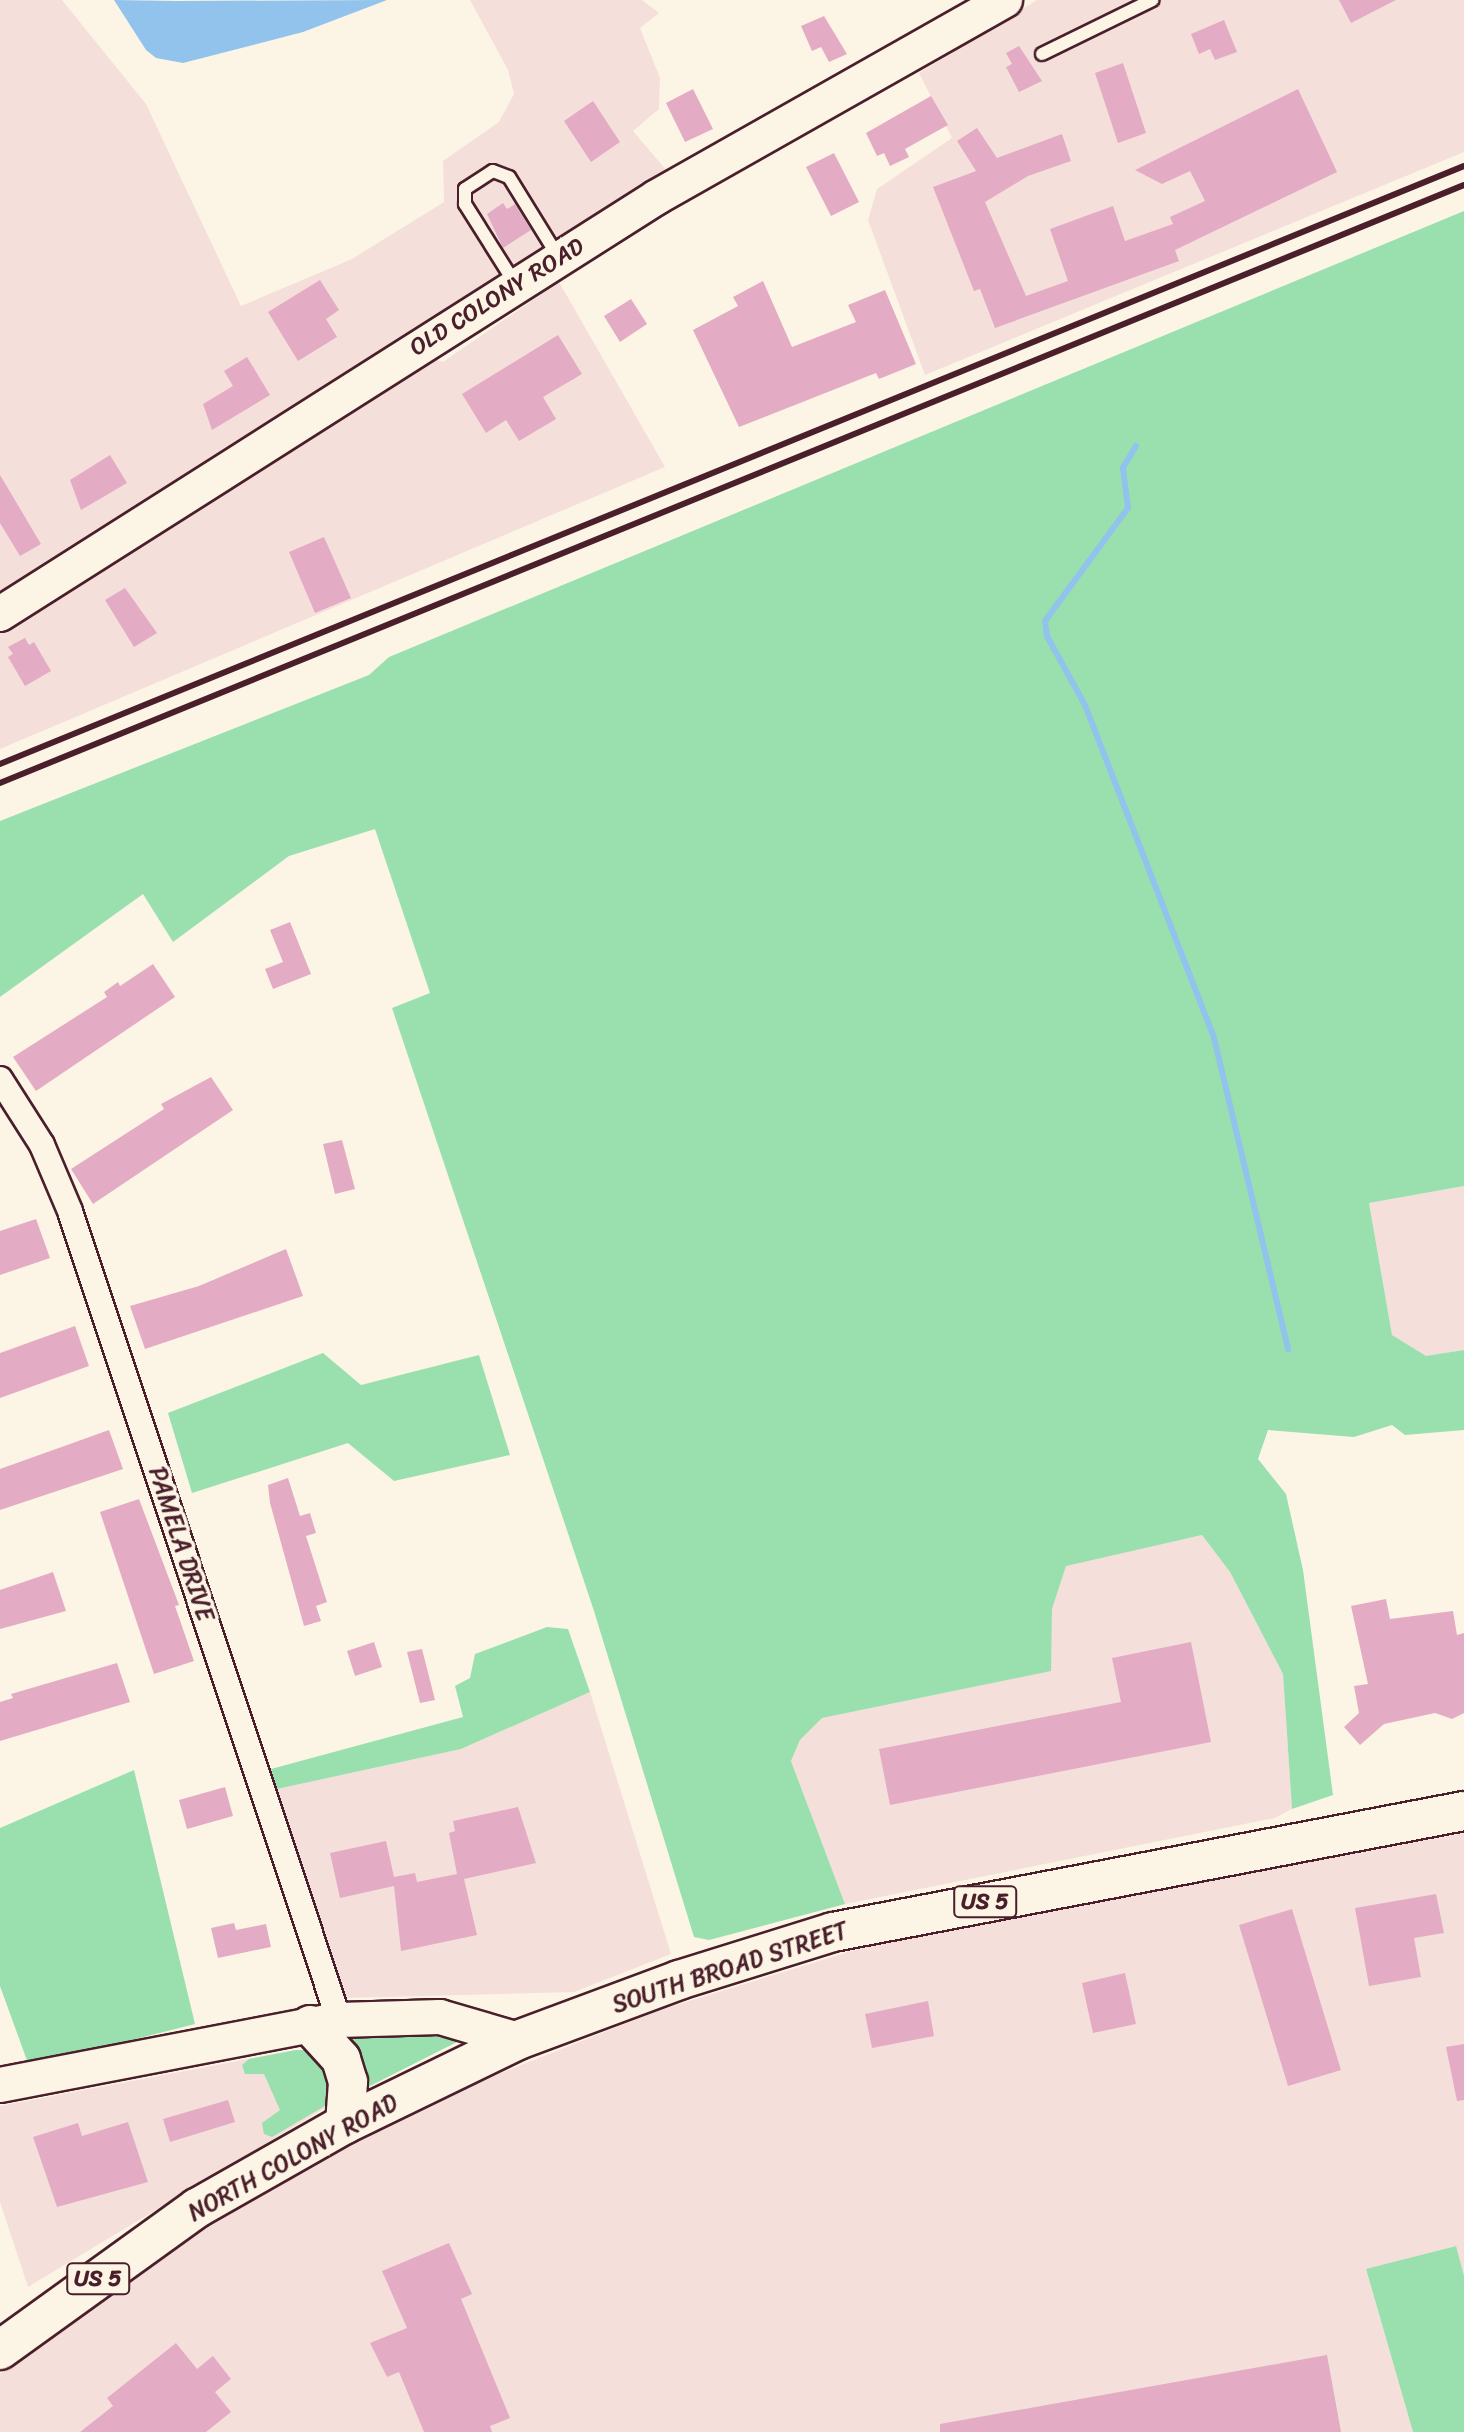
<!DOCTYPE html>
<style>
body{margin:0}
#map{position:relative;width:1464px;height:2432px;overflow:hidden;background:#fcf5e5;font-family:Sriracha,sans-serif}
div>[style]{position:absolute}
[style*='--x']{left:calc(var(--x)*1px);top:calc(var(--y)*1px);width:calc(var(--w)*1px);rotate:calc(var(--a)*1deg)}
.built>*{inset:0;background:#f4dfdb}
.green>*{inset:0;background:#99e0ae}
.water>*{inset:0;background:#91c3ed}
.stream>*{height:6px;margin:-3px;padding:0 3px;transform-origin:3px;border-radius:3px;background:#91c3ed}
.building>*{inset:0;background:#e3acc4}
.roads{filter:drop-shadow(2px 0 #4a1f2b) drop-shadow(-2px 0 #4a1f2b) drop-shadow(0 2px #4a1f2b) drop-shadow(0 -2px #4a1f2b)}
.service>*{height:12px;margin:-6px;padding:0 6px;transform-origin:6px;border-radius:6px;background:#fcf5e5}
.minor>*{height:24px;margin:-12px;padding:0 12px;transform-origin:12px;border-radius:12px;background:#fcf5e5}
.secondary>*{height:34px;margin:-17px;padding:0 17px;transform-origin:17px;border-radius:17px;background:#fcf5e5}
.primary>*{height:38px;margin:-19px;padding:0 19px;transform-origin:19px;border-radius:19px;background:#fcf5e5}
.rail>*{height:6px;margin:-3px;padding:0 3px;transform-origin:3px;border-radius:3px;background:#4a1f2b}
span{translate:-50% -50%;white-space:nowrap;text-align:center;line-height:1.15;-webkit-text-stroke:7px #fcf5e5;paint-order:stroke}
.shield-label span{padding:2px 6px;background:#fcf5e5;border:2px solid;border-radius:6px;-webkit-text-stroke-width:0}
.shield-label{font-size:22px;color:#4a1f2b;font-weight:700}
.street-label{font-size:24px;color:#4a1f2b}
</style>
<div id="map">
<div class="built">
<i style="clip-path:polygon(0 0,62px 0,146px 104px,241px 306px,352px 259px,444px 202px,443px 161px,499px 122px,514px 94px,508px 70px,470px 0,642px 0,659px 13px,640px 28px,660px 78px,659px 109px,633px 131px,667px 171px,396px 348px,443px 362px,559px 282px,665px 467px,0 749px)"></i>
<i style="clip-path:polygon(1037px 0,1464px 0,1464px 152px,925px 375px,868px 220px,877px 189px,952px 138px,919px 73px)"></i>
<i style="clip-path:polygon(1464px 1186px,1464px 1350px,1426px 1357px,1392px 1335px,1369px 1203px)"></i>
<i style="clip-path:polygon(1202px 1535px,1230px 1572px,1283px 1674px,1292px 1809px,1275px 1818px,845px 1904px,791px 1761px,800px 1740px,822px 1718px,1050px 1671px,1052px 1609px,1066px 1565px)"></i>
<i style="clip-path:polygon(590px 1692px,671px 1954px,574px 1992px,342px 1998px,277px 1789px,461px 1749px)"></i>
<i style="clip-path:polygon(1464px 1833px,1464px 2276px,1455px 2246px,1366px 2270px,1413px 2432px,0 2432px,0 2374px,71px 2320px,237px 2204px,363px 2135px,468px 2086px,660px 2010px,874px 1944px)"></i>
<i style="clip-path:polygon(296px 2050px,325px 2108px,28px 2287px,0 2202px,0 2106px)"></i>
</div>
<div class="green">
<i style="clip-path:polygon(1464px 211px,1464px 1186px,1369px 1203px,1392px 1335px,1426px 1356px,1464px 1350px,1464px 1430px,1405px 1435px,1392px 1425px,1354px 1437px,1268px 1430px,1258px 1459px,1286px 1494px,1303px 1570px,1333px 1795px,1292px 1809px,1283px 1674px,1230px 1572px,1202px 1535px,1066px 1566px,1052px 1609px,1051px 1671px,822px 1718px,800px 1740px,791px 1761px,845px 1904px,709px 1940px,694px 1937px,594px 1611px,392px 1008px,430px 993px,375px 829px,289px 856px,173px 942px,143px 894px,0 997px,0 821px,369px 675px,389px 657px)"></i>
<i style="clip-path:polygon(323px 1353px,361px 1385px,479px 1355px,510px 1455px,394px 1481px,348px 1443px,192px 1493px,168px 1413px)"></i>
<i style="clip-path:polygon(547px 1627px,568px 1629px,590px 1692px,461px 1749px,277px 1789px,271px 1769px,463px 1717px,455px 1686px,470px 1678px,475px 1654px)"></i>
<i style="clip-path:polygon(134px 1770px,195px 2024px,29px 2066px,0 1986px,0 1828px)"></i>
<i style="clip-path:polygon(421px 2034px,459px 2041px,364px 2089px,347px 2038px)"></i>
<i style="clip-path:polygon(296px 2050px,309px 2050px,333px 2070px,330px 2103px,272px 2137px,264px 2134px,262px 2123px,280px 2110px,264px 2074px,245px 2074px,242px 2065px,249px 2059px)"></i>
<i style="clip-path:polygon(1456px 2246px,1464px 2276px,1464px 2432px,1413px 2432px,1366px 2269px)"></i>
</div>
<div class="water">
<i style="clip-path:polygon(114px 0,177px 1px,387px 0,303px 32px,183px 63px,156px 58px,146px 50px)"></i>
</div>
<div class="stream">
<i style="--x:1136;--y:446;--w:26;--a:121"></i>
<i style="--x:1123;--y:468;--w:40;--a:82.9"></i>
<i style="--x:1128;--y:508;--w:140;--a:126.3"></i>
<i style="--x:1045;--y:621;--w:15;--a:82"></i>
<i style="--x:1047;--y:636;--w:79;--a:61.2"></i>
<i style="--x:1085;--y:705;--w:357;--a:68.8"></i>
<i style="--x:1214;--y:1038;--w:320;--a:76.6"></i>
</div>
<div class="building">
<i style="clip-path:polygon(1339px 0,1396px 0,1351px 23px)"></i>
<i style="clip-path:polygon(824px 16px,847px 54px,829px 62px,821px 47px,812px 51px,801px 26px)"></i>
<i style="clip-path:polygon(1224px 20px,1237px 52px,1215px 60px,1210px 49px,1199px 54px,1191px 34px)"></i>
<i style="clip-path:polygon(1019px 46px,1042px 81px,1019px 92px,1006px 67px,1012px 64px,1006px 53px)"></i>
<i style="clip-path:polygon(1123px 63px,1146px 133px,1118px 143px,1095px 73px)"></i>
<i style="clip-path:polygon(693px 89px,713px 129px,685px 142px,666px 103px)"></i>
<i style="clip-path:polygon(1298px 89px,1337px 172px,1175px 250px,1179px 261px,995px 328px,980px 289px,974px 291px,933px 187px,976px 171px,957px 141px,977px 128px,997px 158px,1062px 134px,1071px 161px,1028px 176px,985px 202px,1026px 296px,1068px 281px,1050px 229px,1113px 206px,1125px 241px,1173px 224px,1170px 217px,1205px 201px,1190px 171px,1162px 184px,1135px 170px)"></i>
<i style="clip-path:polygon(931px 96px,948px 125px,905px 149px,909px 157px,890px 166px,884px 153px,877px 156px,866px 133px)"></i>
<i style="clip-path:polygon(593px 101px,620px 142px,591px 162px,564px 121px)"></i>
<i style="clip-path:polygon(834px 153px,859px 202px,831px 216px,806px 167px)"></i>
<i style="clip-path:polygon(503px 203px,507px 209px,515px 204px,531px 230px,503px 248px,487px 214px)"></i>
<i style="clip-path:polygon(320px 280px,339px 310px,326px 319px,337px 337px,298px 361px,268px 312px)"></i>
<i style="clip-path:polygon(763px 281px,792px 347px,856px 322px,848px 305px,885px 290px,916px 364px,879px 379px,876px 373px,739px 427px,693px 330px,738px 306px,733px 297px)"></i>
<i style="clip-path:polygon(631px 299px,647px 324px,620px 342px,604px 316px)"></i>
<i style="clip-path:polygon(558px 335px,582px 374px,543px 397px,556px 419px,519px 441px,506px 420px,486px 433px,462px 394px)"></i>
<i style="clip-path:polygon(247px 357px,270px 395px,212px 430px,203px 404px,233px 386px,224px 371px)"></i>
<i style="clip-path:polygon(110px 455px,127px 483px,81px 510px,70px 480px)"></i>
<i style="clip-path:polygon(0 475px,41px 544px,20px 556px,0 523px)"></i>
<i style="clip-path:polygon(324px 537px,351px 598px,315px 613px,289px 552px)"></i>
<i style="clip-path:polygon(125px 588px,157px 633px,134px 647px,105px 600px)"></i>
<i style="clip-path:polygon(25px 638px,29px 645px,34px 642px,51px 671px,25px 686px,8px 657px,13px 654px,8px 647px)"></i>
<i style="clip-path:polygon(290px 922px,311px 974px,273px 989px,265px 969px,283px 962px,270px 930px)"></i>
<i style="clip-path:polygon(153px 964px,175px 997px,36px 1091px,13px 1057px,107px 997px,104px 992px,118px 982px,120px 986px)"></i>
<i style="clip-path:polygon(211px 1077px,233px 1110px,93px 1204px,71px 1169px,164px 1109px,161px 1104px)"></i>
<i style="clip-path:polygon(342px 1140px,355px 1189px,335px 1194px,323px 1144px)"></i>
<i style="clip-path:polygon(36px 1219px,50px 1258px,0 1275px,0 1231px)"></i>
<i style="clip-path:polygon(286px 1249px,303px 1296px,145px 1349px,130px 1306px,199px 1286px)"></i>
<i style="clip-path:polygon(75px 1326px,89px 1366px,0 1398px,0 1353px)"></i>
<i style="clip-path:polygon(109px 1430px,123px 1469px,0 1510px,0 1469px)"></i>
<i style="clip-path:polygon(288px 1478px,300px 1516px,310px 1513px,316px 1533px,306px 1536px,327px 1602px,316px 1606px,321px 1621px,304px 1626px,270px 1503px,268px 1485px)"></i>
<i style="clip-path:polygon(139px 1499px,179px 1605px,175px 1606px,194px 1661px,154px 1674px,100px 1512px)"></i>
<i style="clip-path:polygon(53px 1572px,66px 1611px,0 1629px,0 1590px)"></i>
<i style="clip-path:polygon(1386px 1599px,1390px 1619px,1453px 1611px,1457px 1635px,1464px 1633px,1464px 1713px,1452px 1719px,1435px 1713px,1384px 1724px,1360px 1745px,1344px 1727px,1359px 1713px,1354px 1686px,1368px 1684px,1351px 1606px)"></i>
<i style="clip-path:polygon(374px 1642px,382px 1667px,355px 1676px,347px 1651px)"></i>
<i style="clip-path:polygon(1191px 1642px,1211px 1742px,890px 1805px,879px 1749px,1121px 1702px,1112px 1658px)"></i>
<i style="clip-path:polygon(422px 1649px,435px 1700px,420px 1703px,407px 1652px)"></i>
<i style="clip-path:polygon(117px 1663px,130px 1702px,0 1741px,0 1702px,13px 1698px,11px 1694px)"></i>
<i style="clip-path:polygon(225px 1787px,233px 1816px,187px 1829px,179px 1800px)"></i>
<i style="clip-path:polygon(518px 1807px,536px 1863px,464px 1879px,477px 1935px,401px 1951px,394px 1886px,340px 1898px,330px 1853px,386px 1841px,394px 1877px,415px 1873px,417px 1882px,457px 1874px,449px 1833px,455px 1831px,453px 1821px)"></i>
<i style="clip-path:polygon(1436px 1894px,1444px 1933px,1414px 1938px,1421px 1977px,1369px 1986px,1355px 1908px)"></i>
<i style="clip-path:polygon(1292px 1909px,1341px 2070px,1288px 2086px,1239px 1925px)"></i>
<i style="clip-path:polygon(234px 1923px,236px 1930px,266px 1924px,271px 1947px,218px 1958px,211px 1928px)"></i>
<i style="clip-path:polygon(1125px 1973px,1136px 2024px,1093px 2033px,1082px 1983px)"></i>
<i style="clip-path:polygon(928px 2001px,934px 2036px,872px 2048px,865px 2014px)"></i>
<i style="clip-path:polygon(1464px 2044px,1464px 2100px,1457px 2101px,1446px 2047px)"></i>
<i style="clip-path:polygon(228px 2100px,235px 2122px,170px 2142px,163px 2119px)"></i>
<i style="clip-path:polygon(128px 2122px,148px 2182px,57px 2207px,33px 2137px,78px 2123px,82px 2136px)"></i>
<i style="clip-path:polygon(449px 2243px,472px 2294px,461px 2299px,510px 2418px,490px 2426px,492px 2432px,424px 2432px,399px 2372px,387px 2377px,370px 2343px,407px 2328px,382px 2271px)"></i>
<i style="clip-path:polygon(176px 2343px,197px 2369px,213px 2356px,231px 2379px,215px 2392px,231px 2412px,206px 2432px,80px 2432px,113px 2406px,107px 2398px)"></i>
<i style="clip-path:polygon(1327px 2355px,1341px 2432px,940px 2432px,940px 2424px)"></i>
</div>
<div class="roads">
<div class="service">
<i style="--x:1042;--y:54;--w:123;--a:-26.1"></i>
<i style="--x:516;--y:285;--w:96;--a:-122.2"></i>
<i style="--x:465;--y:204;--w:15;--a:-90"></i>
<i style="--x:465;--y:189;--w:33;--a:-33"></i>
<i style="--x:493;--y:171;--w:17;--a:21"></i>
<i style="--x:509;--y:177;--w:95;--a:58.3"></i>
</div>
<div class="minor">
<i style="--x:0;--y:1079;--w:78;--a:57.5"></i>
<i style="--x:42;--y:1145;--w:72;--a:67"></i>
<i style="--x:70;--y:1211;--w:853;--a:71.61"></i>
</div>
<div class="secondary">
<i style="--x:0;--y:614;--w:778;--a:-32.4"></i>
<i style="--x:657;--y:197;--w:400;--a:-29.5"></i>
<i style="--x:0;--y:2085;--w:345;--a:-10.9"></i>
<i style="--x:339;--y:2020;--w:101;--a:-1.7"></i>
<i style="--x:440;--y:2017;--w:81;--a:16.4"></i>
</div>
<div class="primary">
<i style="--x:310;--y:2025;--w:46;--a:47.6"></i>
<i style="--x:341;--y:2059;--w:24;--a:73"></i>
<i style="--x:348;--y:2082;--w:42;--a:94.1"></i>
<i style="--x:0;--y:2350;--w:243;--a:-35.8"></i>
<i style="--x:197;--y:2208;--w:170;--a:-29.6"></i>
<i style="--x:345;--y:2124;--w:192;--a:-25.9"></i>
<i style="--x:518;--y:2040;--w:172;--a:-20.4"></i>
<i style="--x:679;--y:1980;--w:161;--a:-17.3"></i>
<i style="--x:833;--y:1932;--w:642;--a:-10.86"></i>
</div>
</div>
<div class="rail">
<i style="--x:0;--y:764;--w:1581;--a:-22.22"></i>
<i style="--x:0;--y:783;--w:1581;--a:-22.22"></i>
</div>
<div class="shield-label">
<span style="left:985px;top:1902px">US 5</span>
<span style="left:98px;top:2279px">US 5</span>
</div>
<div class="street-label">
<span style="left:497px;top:297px;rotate:-32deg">OLD COLONY ROAD</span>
<span style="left:181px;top:1544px;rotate:72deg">PAMELA DRIVE</span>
<span style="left:730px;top:1968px;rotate:-18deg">SOUTH BROAD STREET</span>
<span style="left:293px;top:2158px;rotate:-29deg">NORTH COLONY ROAD</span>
</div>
</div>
